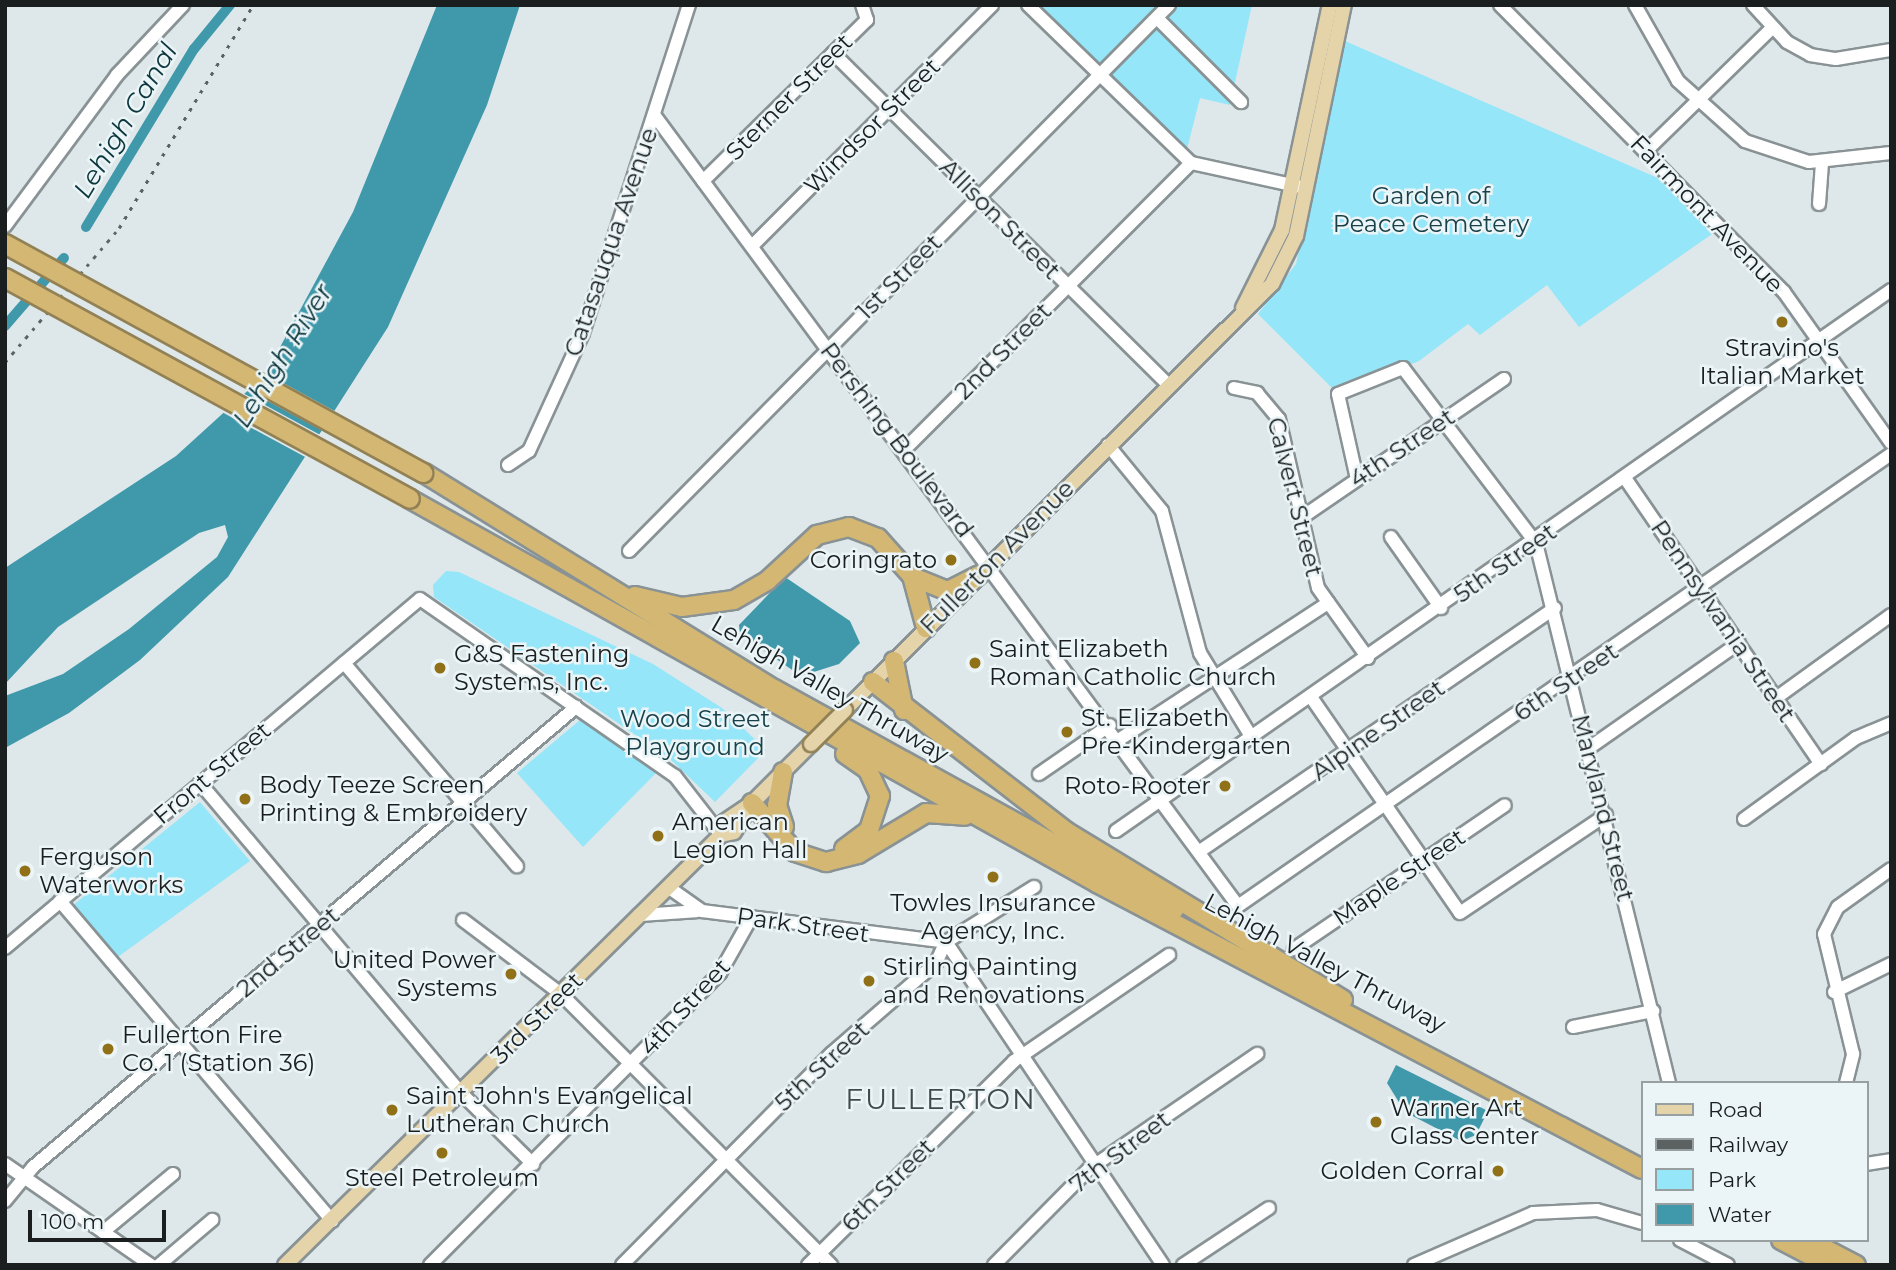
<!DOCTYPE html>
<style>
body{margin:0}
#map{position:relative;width:1896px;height:1270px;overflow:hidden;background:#dee8ea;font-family:Montserrat,sans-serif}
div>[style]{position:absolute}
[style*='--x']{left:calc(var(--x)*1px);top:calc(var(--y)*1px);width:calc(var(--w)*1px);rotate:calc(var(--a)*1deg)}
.green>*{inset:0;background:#94e6f8}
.water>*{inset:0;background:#4099ab}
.pier>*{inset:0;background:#dee8ea}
.canal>*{height:10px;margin:-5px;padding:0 5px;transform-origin:5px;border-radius:5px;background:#4099ab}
.roads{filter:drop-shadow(2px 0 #899294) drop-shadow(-2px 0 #899294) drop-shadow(0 2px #899294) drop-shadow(0 -2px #899294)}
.minor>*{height:12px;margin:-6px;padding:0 6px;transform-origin:6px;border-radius:6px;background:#fff}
.major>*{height:14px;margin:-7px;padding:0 7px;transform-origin:7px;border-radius:7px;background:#e5d4aa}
.highway>*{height:18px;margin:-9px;padding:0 9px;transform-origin:9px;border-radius:9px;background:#d3b772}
.rail>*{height:2.5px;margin-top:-1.25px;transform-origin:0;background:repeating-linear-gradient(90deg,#5c6262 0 3.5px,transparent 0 10.5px)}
.bridges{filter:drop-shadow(2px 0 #928155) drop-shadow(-2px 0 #928155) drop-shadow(0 2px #928155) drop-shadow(0 -2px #928155)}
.major-bridge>*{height:14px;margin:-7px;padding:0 7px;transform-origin:7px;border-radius:7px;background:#e5d4aa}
.highway-bridge>*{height:18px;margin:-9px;padding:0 9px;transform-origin:9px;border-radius:9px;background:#d3b772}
.dots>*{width:19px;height:19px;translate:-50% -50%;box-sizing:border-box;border:4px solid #ebf5f7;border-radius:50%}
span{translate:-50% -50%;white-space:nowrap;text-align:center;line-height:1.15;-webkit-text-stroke:5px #ebf5f7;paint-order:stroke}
.street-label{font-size:24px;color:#1a1e1e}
.park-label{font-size:24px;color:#184149}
.poi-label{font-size:24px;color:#1a1e1e}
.right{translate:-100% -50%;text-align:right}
.left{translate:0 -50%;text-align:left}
.water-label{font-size:26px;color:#0c363e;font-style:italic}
.quarter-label{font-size:28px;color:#41494b;letter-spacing:2px}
.frame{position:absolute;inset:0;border:7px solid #1a1e1e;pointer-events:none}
.legend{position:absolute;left:1641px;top:1081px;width:228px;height:161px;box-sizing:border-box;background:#ebf5f7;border:2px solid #979fa0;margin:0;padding:9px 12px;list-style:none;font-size:21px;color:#1a1e1e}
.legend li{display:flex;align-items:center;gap:14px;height:35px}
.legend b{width:35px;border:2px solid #979fa0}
.scale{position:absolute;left:28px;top:1210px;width:138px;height:32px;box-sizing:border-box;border:4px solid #1a1e1e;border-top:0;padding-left:9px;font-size:21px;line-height:24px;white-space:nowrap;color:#1a1e1e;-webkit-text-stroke:5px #ebf5f7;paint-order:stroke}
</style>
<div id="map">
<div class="green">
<i style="clip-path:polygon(1039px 5px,1252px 5px,1230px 105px,1200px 98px,1187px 149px)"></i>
<i style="clip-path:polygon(1345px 41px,1660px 179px,1712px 234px,1579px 327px,1547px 285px,1480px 335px,1468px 324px,1419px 361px,1338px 394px,1258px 314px,1296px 264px)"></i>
<i style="clip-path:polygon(446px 571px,459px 572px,653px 664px,722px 708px,766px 750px,715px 802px,669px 758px,434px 597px,433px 585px)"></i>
<i style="clip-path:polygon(580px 720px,657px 772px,583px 847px,517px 773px)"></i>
<i style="clip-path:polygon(200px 802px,250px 861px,115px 959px,72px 906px)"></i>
</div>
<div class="water">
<i style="clip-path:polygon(437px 5px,520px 5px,487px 105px,388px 327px,228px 577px,140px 660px,69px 713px,5px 748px,5px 696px,63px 674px,129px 629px,217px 557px,228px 537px,225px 525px,199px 533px,58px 627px,5px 684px,5px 568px,176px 456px,265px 375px,353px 212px)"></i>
<i style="clip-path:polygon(785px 577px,850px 621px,860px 643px,839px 664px,801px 676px,740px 634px,739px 625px)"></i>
<i style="clip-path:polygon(1396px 1065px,1488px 1111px,1476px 1135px,1461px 1141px,1405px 1112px,1387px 1083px)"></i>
</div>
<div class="pier">
<i style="clip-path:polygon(263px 372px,340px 414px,327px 433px,245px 389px)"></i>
<i style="clip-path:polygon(241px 392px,324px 437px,309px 459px,220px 411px)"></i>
</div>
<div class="canal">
<i style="--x:86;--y:227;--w:208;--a:-58.8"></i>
<i style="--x:194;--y:49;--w:57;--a:-50.7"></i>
<i style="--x:5;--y:326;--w:90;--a:-49.1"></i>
</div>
<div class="roads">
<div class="minor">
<i style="--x:1028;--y:5;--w:227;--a:44.1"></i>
<i style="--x:1191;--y:163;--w:113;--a:12.3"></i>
<i style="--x:1500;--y:5;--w:404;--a:45.3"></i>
<i style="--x:1784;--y:292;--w:185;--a:54.7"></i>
<i style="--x:1635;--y:5;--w:87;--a:60.5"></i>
<i style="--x:1678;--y:81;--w:90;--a:41.8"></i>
<i style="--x:1745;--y:141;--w:67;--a:18.2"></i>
<i style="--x:1809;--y:162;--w:82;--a:-6.3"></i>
<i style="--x:1753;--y:5;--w:50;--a:47.4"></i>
<i style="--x:1787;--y:42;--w:26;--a:29"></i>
<i style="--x:1810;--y:55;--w:26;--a:9"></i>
<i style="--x:1836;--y:59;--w:56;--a:-9.3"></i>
<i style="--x:1157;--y:18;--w:119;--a:45"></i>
<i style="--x:833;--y:53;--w:472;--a:44.7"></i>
<i style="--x:655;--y:116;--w:982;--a:53.57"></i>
<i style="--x:1238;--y:906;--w:794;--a:-34.69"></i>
<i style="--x:1646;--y:151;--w:176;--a:-44.3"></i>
<i style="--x:703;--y:181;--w:230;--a:-44.5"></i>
<i style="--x:867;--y:20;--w:16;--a:-108"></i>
<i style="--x:1819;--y:204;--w:41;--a:-85.8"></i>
<i style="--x:5;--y:226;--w:188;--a:-53.4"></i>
<i style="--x:117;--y:75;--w:96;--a:-46.7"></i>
<i style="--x:752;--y:246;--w:340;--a:-45.1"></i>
<i style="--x:1234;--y:388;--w:24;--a:12"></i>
<i style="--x:1257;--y:393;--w:34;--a:50"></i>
<i style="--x:1279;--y:419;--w:173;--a:77"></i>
<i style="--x:1318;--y:588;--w:86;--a:54.5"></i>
<i style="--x:1108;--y:445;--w:85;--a:50.7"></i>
<i style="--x:1162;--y:511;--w:147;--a:75"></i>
<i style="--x:1200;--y:653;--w:100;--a:58.5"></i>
<i style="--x:904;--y:450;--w:406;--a:-45"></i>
<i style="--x:508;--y:465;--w:25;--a:-34"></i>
<i style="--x:529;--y:451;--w:130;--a:-65.4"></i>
<i style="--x:583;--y:333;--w:345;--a:-72.1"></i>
<i style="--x:1625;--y:478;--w:347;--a:55.6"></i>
<i style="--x:1357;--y:479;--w:87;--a:-102.6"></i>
<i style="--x:1338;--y:394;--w:70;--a:-21.8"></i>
<i style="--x:1403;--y:368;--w:220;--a:52.8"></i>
<i style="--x:1536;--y:543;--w:556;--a:76.16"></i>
<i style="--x:1301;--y:518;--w:246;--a:-34.4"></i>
<i style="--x:1391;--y:537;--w:87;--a:54.8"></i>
<i style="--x:629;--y:551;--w:768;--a:-45.32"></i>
<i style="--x:344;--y:663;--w:267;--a:49.6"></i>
<i style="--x:1311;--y:697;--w:262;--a:55.4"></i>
<i style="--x:1460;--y:913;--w:176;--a:-33.9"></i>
<i style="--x:1776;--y:698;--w:142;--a:-35.8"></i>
<i style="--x:1120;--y:739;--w:249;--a:-33.2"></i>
<i style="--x:1589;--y:748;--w:183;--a:-35"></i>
<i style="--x:1039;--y:774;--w:86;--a:-34.6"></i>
<i style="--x:200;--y:783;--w:407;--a:49.9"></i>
<i style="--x:462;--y:1094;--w:100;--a:44.6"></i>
<i style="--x:1744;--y:819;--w:138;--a:-35.9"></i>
<i style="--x:1856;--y:738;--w:38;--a:-23"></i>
<i style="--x:1116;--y:831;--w:945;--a:-34.92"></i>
<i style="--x:1200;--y:851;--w:430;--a:-34.4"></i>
<i style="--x:668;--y:887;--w:42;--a:35.2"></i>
<i style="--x:702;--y:911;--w:246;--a:7.2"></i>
<i style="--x:60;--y:901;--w:420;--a:49.6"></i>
<i style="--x:639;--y:915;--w:58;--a:-3.9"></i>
<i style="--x:463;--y:920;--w:123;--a:37.1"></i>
<i style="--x:561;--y:994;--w:383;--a:45.1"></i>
<i style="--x:946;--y:942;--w:389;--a:56.1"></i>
<i style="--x:5;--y:948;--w:542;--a:-40.06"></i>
<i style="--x:420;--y:599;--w:310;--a:34.8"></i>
<i style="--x:675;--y:776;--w:75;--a:52.1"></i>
<i style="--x:1294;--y:949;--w:255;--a:-34.3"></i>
<i style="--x:1834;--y:992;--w:64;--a:-26.2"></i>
<i style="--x:1573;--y:1027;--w:82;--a:-11.3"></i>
<i style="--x:1846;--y:1083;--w:30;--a:-76"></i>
<i style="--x:1853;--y:1054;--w:123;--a:-103.6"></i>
<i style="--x:1824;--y:934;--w:30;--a:-63"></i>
<i style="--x:1838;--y:907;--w:65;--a:-35.6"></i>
<i style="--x:5;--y:1164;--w:178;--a:34.7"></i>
<i style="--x:1866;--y:1164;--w:25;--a:-9"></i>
<i style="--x:5;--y:1201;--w:44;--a:-50.5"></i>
<i style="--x:33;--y:1167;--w:712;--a:-40.27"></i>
<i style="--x:103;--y:1232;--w:91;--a:-39.6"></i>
<i style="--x:1680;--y:1240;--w:54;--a:27.5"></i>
<i style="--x:159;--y:1265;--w:70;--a:-40.3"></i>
<i style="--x:430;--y:1265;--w:412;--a:-45.2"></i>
<i style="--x:720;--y:973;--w:63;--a:-60.6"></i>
<i style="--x:622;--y:1265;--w:298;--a:-45.3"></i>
<i style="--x:832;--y:1053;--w:138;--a:-40.9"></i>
<i style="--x:936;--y:963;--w:23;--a:-65"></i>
<i style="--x:946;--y:942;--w:104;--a:-32"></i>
<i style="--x:808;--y:1265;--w:290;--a:-44.7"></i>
<i style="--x:1014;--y:1061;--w:188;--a:-34.4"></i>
<i style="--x:994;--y:1265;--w:135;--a:-45.3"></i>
<i style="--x:1089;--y:1169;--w:204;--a:-34.4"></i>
<i style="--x:1183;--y:1265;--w:103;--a:-33.5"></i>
<i style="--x:1414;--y:1265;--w:130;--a:-23.6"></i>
<i style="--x:1533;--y:1213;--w:64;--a:-2.7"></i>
<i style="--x:1597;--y:1210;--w:47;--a:16.1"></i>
</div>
<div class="major">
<i style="--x:1243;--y:308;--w:87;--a:-63.4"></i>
<i style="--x:1282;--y:230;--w:230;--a:-78"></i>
<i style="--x:845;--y:710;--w:603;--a:-44.93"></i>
<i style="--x:1272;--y:284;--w:54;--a:-63.4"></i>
<i style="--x:1296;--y:236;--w:236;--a:-78.3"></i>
<i style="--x:721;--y:835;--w:13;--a:-77"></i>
<i style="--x:724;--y:822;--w:34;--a:-34"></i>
<i style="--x:752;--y:803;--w:83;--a:-45"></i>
<i style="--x:285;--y:1265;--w:612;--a:-44.6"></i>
<i style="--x:721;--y:835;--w:13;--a:-13"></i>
<i style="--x:734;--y:832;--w:34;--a:-58"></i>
</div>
<div class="highway">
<i style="--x:424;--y:473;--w:411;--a:31.7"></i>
<i style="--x:774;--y:689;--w:457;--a:28.9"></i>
<i style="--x:410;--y:499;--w:787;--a:29.2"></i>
<i style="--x:1097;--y:883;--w:615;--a:27.69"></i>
<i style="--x:913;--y:577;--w:38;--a:22"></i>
<i style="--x:948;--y:591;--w:34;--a:-27"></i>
<i style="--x:635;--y:596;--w:48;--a:13.2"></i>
<i style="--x:682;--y:607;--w:52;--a:-7.7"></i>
<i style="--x:734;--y:600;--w:39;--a:-30"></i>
<i style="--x:768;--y:580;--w:67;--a:-42.6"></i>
<i style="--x:817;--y:535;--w:33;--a:-14"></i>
<i style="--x:849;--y:527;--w:31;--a:21"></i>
<i style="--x:878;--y:538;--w:51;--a:48.2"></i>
<i style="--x:912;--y:576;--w:54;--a:74.9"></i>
<i style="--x:894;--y:661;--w:50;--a:78.5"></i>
<i style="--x:873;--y:682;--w:245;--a:37.7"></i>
<i style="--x:1067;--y:832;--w:323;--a:31.3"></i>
<i style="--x:783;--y:772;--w:34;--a:100"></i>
<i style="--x:777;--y:805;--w:23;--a:72"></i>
<i style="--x:752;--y:803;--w:65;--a:48.7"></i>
<i style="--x:795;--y:852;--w:33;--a:18"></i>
<i style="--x:826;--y:862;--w:33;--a:-14"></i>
<i style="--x:858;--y:854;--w:79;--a:-31.1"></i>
<i style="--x:926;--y:813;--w:39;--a:4"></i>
<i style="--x:844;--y:849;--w:31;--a:-37"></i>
<i style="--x:869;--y:830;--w:36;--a:-72"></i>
<i style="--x:880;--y:796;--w:29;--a:-115"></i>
<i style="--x:868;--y:770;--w:28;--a:-145"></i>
<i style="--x:1781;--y:1240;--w:54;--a:27.5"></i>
<i style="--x:1808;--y:1240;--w:54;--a:27.5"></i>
</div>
</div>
<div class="rail">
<i style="--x:5;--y:362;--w:176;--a:-49.6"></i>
<i style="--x:119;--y:228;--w:260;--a:-59"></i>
</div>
<div class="bridges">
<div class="major-bridge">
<i style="--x:811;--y:744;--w:48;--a:-45"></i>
</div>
<div class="highway-bridge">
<i style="--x:5;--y:244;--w:477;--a:28.7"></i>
<i style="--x:5;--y:278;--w:461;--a:28.6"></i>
</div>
</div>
<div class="dots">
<i style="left:1782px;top:322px;background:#917117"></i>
<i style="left:951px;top:560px;background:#917117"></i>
<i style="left:975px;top:663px;background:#917117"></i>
<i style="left:440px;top:668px;background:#917117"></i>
<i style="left:1067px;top:732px;background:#917117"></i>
<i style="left:1225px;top:786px;background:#917117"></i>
<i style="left:245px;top:799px;background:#917117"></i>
<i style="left:658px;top:836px;background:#917117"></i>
<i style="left:25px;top:871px;background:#917117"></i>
<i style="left:993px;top:877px;background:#917117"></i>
<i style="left:511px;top:974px;background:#917117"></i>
<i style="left:869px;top:981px;background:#917117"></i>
<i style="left:108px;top:1049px;background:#917117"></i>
<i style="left:392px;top:1110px;background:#917117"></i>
<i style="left:1376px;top:1122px;background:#917117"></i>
<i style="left:442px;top:1153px;background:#917117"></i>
<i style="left:1498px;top:1171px;background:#917117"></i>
</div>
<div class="street-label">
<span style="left:789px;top:97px;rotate:-45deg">Sterner Street</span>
<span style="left:872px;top:126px;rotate:-45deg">Windsor Street</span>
<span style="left:1707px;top:214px;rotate:46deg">Fairmont Avenue</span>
<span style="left:1000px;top:219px;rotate:45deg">Allison Street</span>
<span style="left:611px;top:242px;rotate:-71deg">Catasauqua Avenue</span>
<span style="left:899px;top:277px;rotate:-45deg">1st Street</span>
<span style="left:1003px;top:351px;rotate:-45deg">2nd Street</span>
<span style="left:897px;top:440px;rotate:53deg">Pershing Boulevard</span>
<span style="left:1402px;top:448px;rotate:-34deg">4th Street</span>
<span style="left:1295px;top:497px;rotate:76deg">Calvert Street</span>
<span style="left:997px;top:557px;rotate:-45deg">Fullerton Avenue</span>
<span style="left:1505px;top:563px;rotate:-35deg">5th Street</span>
<span style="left:1723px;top:621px;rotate:56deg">Pennsylvania Street</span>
<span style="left:1566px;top:682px;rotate:-34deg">6th Street</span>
<span style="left:830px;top:689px;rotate:30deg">Lehigh Valley Thruway</span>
<span style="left:1378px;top:730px;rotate:-35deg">Alpine Street</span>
<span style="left:212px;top:773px;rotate:-40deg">Front Street</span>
<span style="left:1603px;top:808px;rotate:76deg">Maryland Street</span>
<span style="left:1399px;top:877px;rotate:-34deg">Maple Street</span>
<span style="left:803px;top:925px;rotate:8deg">Park Street</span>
<span style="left:288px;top:952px;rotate:-40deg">2nd Street</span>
<span style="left:1325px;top:963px;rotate:28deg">Lehigh Valley Thruway</span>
<span style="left:685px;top:1007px;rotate:-48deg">4th Street</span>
<span style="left:537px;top:1018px;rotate:-45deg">3rd Street</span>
<span style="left:822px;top:1066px;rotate:-43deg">5th Street</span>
<span style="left:1120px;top:1152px;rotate:-37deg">7th Street</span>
<span style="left:888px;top:1185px;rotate:-45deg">6th Street</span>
</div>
<div class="park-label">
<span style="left:1431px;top:210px">Garden of<br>Peace Cemetery</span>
<span style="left:695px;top:733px">Wood Street<br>Playground</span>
</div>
<div class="poi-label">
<span style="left:1782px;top:362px">Stravino's<br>Italian Market</span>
<span class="right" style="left:937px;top:560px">Coringrato</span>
<span class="left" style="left:989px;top:663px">Saint Elizabeth<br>Roman Catholic Church</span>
<span class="left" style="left:454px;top:668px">G&amp;S Fastening<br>Systems, Inc.</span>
<span class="left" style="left:1081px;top:732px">St. Elizabeth<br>Pre-Kindergarten</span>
<span class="left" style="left:259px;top:799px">Body Teeze Screen<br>Printing &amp; Embroidery</span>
<span class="right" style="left:1211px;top:786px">Roto-Rooter</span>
<span class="left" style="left:672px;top:836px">American<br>Legion Hall</span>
<span class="left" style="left:39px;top:871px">Ferguson<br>Waterworks</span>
<span style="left:993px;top:917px">Towles Insurance<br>Agency, Inc.</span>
<span class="right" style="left:497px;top:974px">United Power<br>Systems</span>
<span class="left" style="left:883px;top:981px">Stirling Painting<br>and Renovations</span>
<span class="left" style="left:122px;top:1049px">Fullerton Fire<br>Co. 1 (Station 36)</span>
<span class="left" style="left:406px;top:1110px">Saint John's Evangelical<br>Lutheran Church</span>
<span class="left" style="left:1390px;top:1122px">Warner Art<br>Glass Center</span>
<span class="right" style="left:1484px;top:1171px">Golden Corral</span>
<span style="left:442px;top:1178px">Steel Petroleum</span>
</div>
<div class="water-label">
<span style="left:126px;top:121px;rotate:-59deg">Lehigh Canal</span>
<span style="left:283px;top:356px;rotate:-58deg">Lehigh River</span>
</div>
<div class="quarter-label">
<span style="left:941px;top:1099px">FULLERTON</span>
</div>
<div class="frame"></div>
<ul class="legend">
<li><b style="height:9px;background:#e5d4aa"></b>Road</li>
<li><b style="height:9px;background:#5c6262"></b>Railway</li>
<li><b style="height:19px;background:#94e6f8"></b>Park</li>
<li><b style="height:19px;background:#4099ab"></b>Water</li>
</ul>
<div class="scale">100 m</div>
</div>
